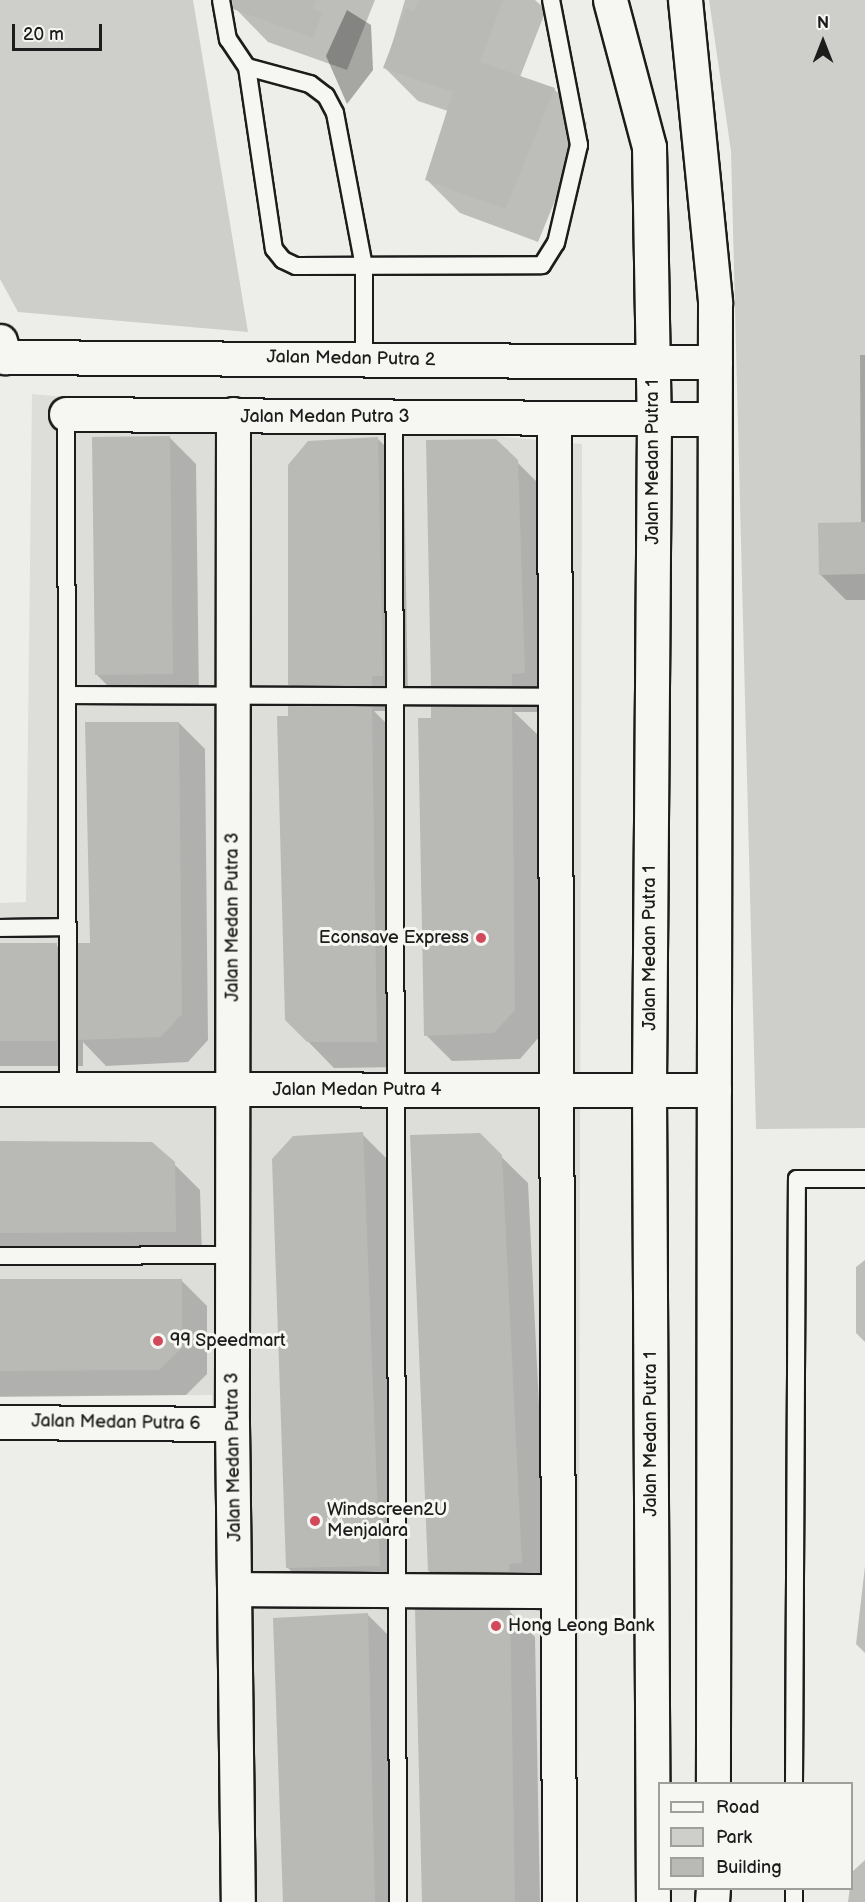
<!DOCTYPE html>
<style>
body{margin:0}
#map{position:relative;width:865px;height:1902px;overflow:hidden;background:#edede9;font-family:"Balsamiq Sans",sans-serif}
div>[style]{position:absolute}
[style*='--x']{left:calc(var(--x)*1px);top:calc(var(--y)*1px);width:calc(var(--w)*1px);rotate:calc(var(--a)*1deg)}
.built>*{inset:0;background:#ddddda}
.green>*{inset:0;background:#cececb}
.water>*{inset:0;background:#a6a6a3}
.shadow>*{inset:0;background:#0003}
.building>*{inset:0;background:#b9b9b6}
.roads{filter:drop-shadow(2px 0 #1c1c1c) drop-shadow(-2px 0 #1c1c1c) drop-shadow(0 2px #1c1c1c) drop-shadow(0 -2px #1c1c1c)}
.lane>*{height:16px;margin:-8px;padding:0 8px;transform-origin:8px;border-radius:8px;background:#f6f6f2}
.street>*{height:33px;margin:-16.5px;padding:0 16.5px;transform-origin:16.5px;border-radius:16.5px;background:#f6f6f2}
.secondary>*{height:33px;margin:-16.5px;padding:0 16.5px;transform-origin:16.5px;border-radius:16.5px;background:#f6f6f2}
.dots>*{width:16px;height:16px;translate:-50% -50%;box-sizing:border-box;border:3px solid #f6f6f2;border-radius:50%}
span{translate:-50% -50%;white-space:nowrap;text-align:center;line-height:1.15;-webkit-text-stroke:6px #f6f6f2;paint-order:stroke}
.street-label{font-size:18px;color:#1c1c1c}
.poi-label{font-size:18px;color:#1c1c1c}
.right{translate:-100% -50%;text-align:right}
.left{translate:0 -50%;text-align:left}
.legend{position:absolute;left:658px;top:1782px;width:195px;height:108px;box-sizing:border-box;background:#f6f6f2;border:2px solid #9f9f9c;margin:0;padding:8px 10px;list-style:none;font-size:18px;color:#1c1c1c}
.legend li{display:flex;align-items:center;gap:12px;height:30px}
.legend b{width:30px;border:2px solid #9f9f9c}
.north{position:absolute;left:793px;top:12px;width:60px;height:60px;-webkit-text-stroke:4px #f6f6f2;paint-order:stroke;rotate:0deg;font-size:16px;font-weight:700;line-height:24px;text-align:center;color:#1c1c1c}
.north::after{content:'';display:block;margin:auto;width:21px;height:27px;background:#1c1c1c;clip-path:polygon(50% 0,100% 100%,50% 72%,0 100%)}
.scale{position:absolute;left:12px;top:24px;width:90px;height:27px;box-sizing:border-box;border:3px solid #1c1c1c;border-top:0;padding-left:8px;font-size:18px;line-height:21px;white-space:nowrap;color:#1c1c1c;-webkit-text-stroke:4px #f6f6f2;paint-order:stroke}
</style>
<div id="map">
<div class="built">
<i style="clip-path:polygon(32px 394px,582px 444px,578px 1902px,241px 1902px,212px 1395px,0 1396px,0 903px,26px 902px)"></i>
</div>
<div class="green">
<i style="clip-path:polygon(0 0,193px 0,248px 332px,18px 312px,0 279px)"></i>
<i style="clip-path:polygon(709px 0,865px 0,865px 1128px,756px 1129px,731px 151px)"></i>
</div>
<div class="water">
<i style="clip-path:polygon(347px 10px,371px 25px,373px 70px,347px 104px,326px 56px)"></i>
</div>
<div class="shadow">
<i style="clip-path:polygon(238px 0,375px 0,347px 70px,268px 42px,235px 8px)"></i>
<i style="clip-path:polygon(405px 0,535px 0,546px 10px,520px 77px,554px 89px,587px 123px,538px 242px,460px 213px,427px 180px,448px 111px,418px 101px,385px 68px)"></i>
<i style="clip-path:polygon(860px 355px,865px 355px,865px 600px,846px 600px,820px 574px,861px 524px)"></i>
<i style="clip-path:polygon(170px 438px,196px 464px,199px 700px,122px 700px,96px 674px)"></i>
<i style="clip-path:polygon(378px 439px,404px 465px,408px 702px,397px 702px,397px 711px,374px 711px,397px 734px,403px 1067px,334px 1068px,287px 1020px,290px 717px,313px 708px,290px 685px)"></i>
<i style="clip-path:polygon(495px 440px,543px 488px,550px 699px,537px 700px,537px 712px,514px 712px,538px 735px,540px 1036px,520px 1059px,452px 1061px,426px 1035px,433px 719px,455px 709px,432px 685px)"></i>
<i style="clip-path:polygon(179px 723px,205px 749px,208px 1040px,188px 1062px,106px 1066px,83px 1042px,83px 1066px,0 1066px,0 945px,56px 945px,80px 968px)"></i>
<i style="clip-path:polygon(362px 1134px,388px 1160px,406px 1592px,313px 1593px,287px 1567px)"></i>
<i style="clip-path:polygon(479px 1135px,528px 1183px,548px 1588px,456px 1597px,429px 1571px)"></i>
<i style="clip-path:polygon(0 1143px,174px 1164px,200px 1190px,202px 1257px,0 1259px)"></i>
<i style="clip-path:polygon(865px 1260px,865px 1342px,856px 1333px,856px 1267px)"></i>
<i style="clip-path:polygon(181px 1280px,207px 1306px,207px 1374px,186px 1395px,0 1397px,0 1281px)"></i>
<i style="clip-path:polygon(865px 1566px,865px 1653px,856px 1644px)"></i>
<i style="clip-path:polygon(509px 1611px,535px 1637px,540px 1902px,424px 1902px)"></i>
<i style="clip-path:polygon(368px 1615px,394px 1641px,400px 1902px,284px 1902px)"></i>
<i style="clip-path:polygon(865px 1860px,865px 1902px,848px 1902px,852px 1872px)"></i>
</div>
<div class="building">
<i style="clip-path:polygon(232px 0,316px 0,313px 9px,322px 13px,313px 38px,233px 9px)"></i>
<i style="clip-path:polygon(418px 0,503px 0,480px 62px,555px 88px,505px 209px,425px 180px,453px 92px,383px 68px,406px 8px,414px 11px)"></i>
<i style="clip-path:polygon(170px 436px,173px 674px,95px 675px,92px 437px)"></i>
<i style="clip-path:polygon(378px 437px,383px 676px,372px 676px,372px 686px,288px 685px,288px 465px,308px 441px)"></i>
<i style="clip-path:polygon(496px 439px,518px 460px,525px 673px,512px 674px,512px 686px,431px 686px,426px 440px)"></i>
<i style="clip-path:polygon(865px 522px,865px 574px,819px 575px,818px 523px)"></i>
<i style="clip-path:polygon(288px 706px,372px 707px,377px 1042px,307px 1042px,285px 1020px,277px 716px,288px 716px)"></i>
<i style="clip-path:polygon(431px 707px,512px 707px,515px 1010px,494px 1033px,424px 1036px,418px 718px,431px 718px)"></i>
<i style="clip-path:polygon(85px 722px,179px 722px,182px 1014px,161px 1037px,78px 1040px,78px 943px,90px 943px)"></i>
<i style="clip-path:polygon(0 943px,57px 943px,57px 1041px,0 1041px)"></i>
<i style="clip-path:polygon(363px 1132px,380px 1566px,286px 1568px,272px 1159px,293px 1136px)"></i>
<i style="clip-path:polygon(480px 1133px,502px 1155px,522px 1563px,509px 1564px,509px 1572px,428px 1571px,410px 1135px)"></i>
<i style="clip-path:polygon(0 1141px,152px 1142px,175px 1162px,176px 1232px,0 1233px)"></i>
<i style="clip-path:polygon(0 1279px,182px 1279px,182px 1348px,159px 1370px,0 1371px)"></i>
<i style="clip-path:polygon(415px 1609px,510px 1609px,515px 1902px,422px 1902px)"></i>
<i style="clip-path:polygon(368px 1613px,375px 1902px,283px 1902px,273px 1618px)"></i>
</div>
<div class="roads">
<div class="lane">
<i style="--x:221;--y:0;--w:40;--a:80"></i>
<i style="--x:228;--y:39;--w:34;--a:56"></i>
<i style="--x:247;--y:67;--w:65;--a:15.1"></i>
<i style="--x:310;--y:84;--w:20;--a:37"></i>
<i style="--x:326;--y:96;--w:19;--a:62"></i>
<i style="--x:335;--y:113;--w:156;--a:79.3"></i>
<i style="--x:364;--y:266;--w:92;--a:90"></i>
<i style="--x:247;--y:67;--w:184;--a:81.6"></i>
<i style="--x:274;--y:249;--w:14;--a:51"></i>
<i style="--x:283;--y:260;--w:14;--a:25"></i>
<i style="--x:296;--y:266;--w:246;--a:-0.2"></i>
<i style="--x:542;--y:265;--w:26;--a:-58"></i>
<i style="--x:556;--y:243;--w:101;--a:-76.8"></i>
<i style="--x:579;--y:145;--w:148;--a:-100.9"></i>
<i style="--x:66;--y:414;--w:675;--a:89.83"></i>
<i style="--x:394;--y:416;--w:1486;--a:89.85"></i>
<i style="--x:67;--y:695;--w:487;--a:0.2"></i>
<i style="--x:0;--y:928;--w:68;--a:-0.8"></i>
<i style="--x:0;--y:1256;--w:232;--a:-0.2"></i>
<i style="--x:794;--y:1784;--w:605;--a:-89.72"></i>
<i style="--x:797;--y:1179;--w:68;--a:0"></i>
<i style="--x:794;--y:1888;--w:14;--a:90"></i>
</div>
<div class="street">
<i style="--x:0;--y:341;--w:17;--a:73"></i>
<i style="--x:5;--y:357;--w:710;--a:0.4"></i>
<i style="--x:66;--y:414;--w:648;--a:0.44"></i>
<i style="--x:233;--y:414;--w:1010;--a:90.06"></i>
<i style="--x:232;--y:1424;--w:478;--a:89.3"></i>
<i style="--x:554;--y:418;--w:1484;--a:89.81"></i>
<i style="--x:0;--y:1089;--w:714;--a:0.08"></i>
<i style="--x:0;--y:1422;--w:232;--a:0.5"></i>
<i style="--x:237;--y:1589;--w:317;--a:0.4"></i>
</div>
<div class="secondary">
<i style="--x:610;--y:0;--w:152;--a:75.1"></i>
<i style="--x:649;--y:147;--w:274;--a:89"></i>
<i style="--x:654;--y:421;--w:669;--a:90.43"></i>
<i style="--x:649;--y:1090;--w:812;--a:89.72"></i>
<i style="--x:685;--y:0;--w:303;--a:84.3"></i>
<i style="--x:715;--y:302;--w:1482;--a:90.08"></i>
<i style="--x:712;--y:1902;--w:14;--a:-86"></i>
</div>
</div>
<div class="dots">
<i style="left:481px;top:938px;background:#d1495b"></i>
<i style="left:158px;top:1341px;background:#d1495b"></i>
<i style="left:315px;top:1521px;background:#d1495b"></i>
<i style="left:496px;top:1626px;background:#d1495b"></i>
</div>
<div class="street-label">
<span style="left:351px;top:359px;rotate:1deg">Jalan Medan Putra 2</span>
<span style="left:325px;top:417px">Jalan Medan Putra 3</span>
<span style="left:653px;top:462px;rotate:-90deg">Jalan Medan Putra 1</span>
<span style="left:233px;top:917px;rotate:-90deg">Jalan Medan Putra 3</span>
<span style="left:650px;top:948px;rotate:-90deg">Jalan Medan Putra 1</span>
<span style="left:357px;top:1090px">Jalan Medan Putra 4</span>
<span style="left:116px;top:1423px;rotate:1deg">Jalan Medan Putra 6</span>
<span style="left:651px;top:1434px;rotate:-90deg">Jalan Medan Putra 1</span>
<span style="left:234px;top:1457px;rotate:-91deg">Jalan Medan Putra 3</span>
</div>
<div class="poi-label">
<span class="right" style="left:469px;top:938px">Econsave Express</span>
<span class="left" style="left:170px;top:1341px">99 Speedmart</span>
<span class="left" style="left:327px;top:1521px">Windscreen2U<br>Menjalara</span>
<span class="left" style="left:508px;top:1626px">Hong Leong Bank</span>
</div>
<ul class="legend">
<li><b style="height:8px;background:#f6f6f2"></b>Road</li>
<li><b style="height:16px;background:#cececb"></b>Park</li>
<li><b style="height:16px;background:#b9b9b6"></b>Building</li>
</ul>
<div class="north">N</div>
<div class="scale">20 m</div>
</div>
